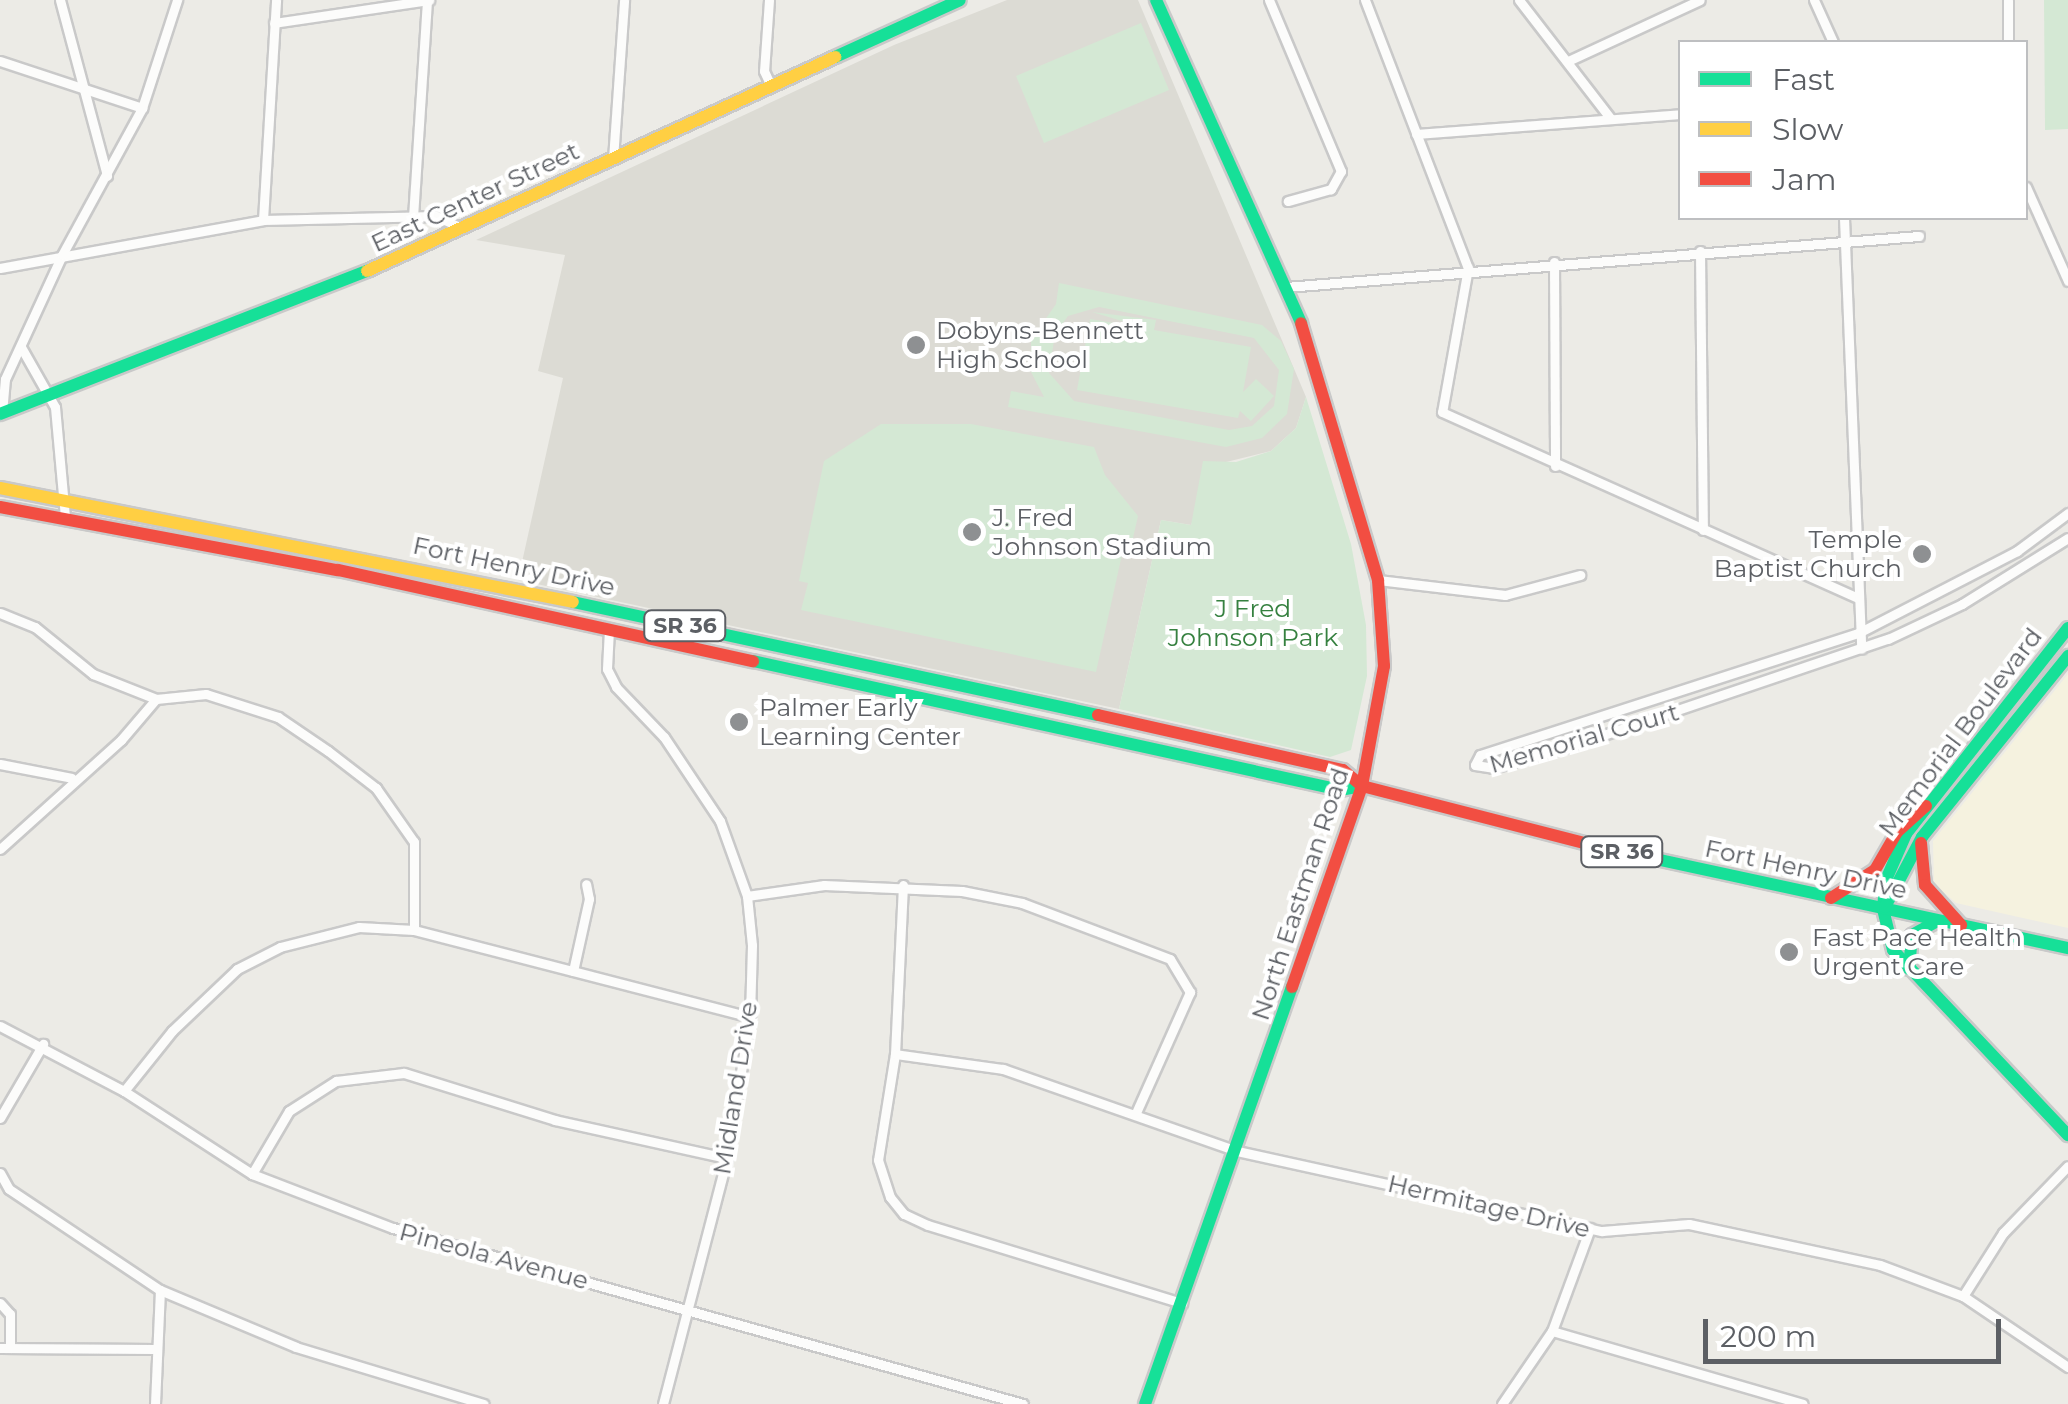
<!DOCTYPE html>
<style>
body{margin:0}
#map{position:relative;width:2068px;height:1404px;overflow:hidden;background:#ecebe6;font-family:Montserrat,sans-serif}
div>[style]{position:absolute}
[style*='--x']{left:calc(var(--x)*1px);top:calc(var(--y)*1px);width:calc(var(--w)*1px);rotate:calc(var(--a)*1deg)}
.commercial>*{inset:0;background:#f5f2df}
.education>*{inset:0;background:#dcdbd4}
.green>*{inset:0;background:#d4e8d4}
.roads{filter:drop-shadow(2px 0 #c9c9c9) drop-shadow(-2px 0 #c9c9c9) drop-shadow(0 2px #c9c9c9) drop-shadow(0 -2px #c9c9c9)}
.street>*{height:9px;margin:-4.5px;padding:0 4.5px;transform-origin:4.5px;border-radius:4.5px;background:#fcfcfb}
.fast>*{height:12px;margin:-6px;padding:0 6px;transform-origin:6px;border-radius:6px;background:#16e098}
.slow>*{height:12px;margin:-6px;padding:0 6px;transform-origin:6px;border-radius:6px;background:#ffcf43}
.jam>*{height:12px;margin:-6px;padding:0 6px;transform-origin:6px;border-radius:6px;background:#f24e42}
.dots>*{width:28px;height:28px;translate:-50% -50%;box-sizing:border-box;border:5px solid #fff;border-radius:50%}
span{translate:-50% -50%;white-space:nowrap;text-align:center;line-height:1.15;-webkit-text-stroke:8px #fff;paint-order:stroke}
.shield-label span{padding:2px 8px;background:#fff;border:2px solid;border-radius:8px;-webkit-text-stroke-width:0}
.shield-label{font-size:22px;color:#5c5f64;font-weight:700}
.street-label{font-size:25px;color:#5c5f64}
.poi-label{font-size:25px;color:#5c5f64}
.left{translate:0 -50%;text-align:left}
.right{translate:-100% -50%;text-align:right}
.park-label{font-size:25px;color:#368140}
.legend{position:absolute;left:1678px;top:40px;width:350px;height:180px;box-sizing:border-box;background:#fff;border:2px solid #bebfc1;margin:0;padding:12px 18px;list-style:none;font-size:30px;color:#5c5f64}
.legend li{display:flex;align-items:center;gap:20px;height:50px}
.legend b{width:50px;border:2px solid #bebfc1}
.scale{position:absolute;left:1703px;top:1319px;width:298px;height:45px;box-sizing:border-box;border:5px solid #5c5f64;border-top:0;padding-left:12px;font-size:30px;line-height:35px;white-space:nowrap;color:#5c5f64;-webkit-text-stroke:8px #fff;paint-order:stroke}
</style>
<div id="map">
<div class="commercial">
<i style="clip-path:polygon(2068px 674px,2068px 928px,1956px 903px,1934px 884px,1933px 841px)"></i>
</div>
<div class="education">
<i style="clip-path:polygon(1007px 0,1138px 0,1306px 397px,1296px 428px,1271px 451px,1218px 464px,1191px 525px,1161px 520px,1119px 709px,518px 580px,563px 378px,538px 371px,565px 255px,476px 240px,894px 45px)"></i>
</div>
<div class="green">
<i style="clip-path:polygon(2044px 0,2068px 0,2068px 129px,2045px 130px)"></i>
<i style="clip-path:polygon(1141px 23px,1169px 90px,1044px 143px,1016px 76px)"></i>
<i style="clip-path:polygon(evenodd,1059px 283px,1262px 325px,1281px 341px,1294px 369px,1287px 414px,1262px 438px,1226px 447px,1008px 407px,1011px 391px,1044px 397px,1031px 372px,1031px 340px,1056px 304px,1059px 283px,1099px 307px,1254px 338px,1279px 370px,1274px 406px,1252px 426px,1229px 430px,1074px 401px,1049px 373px,1055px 334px,1068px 316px,1099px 307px)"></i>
<i style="clip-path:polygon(1092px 312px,1156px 320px,1154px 330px,1251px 347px,1243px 392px,1256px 379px,1274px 396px,1251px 421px,1240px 411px,1238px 418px,1077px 390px,1090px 319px,1145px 328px)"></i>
<i style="clip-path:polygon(1306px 397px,1351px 544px,1366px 625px,1367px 676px,1351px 750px,1330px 757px,1119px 709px,1161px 520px,1191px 525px,1203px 461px,1236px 462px,1271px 451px,1296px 428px)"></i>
<i style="clip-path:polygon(881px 424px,971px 424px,1094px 447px,1105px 475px,1138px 516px,1130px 551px,1123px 550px,1096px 672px,801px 610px,808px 583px,799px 581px,824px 461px)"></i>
</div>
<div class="roads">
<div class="street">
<i style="--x:60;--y:0;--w:182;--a:75"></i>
<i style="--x:769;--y:0;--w:71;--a:94"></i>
<i style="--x:764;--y:71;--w:17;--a:65"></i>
<i style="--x:1269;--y:0;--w:186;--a:67.2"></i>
<i style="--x:1341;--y:171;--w:21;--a:119"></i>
<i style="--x:1331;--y:189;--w:45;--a:164.4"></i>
<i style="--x:1365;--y:0;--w:287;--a:69"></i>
<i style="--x:1468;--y:268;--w:146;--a:100.2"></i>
<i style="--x:1442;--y:412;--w:456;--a:24.1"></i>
<i style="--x:1519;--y:0;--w:150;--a:52.3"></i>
<i style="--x:1814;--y:0;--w:46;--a:65.7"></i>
<i style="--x:2008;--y:0;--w:42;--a:90"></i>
<i style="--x:274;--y:23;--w:157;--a:-8.4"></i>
<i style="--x:0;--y:61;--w:150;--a:18.3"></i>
<i style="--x:1568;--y:61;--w:145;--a:-24.8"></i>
<i style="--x:1416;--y:134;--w:265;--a:-4.3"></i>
<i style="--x:613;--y:159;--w:159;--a:-86"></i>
<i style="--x:2026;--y:187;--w:103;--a:65.9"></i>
<i style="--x:413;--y:217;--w:217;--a:-86.3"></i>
<i style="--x:1844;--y:218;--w:431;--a:87.7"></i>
<i style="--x:263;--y:220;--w:220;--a:-86.6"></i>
<i style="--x:1700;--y:251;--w:279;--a:89.4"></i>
<i style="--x:1554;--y:262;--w:204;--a:89.7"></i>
<i style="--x:0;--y:268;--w:267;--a:-10.3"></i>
<i style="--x:263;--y:220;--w:173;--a:-1.3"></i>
<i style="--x:436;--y:216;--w:26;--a:25"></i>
<i style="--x:1286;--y:287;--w:635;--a:-4.61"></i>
<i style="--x:21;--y:347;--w:69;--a:60.5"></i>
<i style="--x:55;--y:407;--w:110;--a:84.8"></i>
<i style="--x:2;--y:413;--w:34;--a:-85"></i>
<i style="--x:5;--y:379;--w:136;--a:-65.3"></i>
<i style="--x:62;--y:255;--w:167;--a:-61.4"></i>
<i style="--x:142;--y:108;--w:114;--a:-72"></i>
<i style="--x:2068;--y:513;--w:64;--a:143.3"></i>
<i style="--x:2017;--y:551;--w:179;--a:152.7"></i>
<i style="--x:1858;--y:633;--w:397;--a:162.1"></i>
<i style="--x:1480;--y:755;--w:11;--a:117"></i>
<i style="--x:1475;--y:765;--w:18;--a:9"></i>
<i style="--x:1493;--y:768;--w:81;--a:-15.8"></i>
<i style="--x:1571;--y:746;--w:335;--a:-18.7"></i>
<i style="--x:1888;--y:639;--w:82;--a:-25.3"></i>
<i style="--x:1962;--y:604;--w:125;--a:-31.9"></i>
<i style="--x:1378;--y:580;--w:128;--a:6.7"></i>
<i style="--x:1505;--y:595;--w:78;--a:-14.9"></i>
<i style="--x:0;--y:613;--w:38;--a:22"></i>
<i style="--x:35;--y:627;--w:75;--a:39"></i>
<i style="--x:93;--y:674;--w:68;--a:21.6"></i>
<i style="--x:156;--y:699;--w:50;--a:-5.7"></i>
<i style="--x:206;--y:694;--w:76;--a:17.7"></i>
<i style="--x:278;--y:717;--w:60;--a:34.2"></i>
<i style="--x:328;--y:751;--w:61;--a:37.6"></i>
<i style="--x:376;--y:788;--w:66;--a:54.9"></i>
<i style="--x:414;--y:842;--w:88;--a:90"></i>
<i style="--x:609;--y:629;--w:40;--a:92.9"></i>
<i style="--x:607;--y:669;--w:20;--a:63"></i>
<i style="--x:616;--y:687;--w:69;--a:46.2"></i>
<i style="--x:664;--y:737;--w:101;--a:56.3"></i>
<i style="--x:720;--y:821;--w:80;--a:70.2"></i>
<i style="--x:747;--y:896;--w:49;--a:84.2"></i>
<i style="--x:752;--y:945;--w:72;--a:91.6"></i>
<i style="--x:750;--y:1017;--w:143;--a:99.3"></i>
<i style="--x:727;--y:1158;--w:254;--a:104.6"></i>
<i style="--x:0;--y:764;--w:73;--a:11"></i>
<i style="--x:0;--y:849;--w:163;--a:-42"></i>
<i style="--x:121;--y:740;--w:54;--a:-49.5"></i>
<i style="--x:903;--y:885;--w:169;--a:92.7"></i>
<i style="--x:895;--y:1054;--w:107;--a:99.1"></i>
<i style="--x:878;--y:1160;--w:39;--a:72"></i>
<i style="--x:890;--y:1197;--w:22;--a:51"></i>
<i style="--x:904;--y:1214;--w:26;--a:25"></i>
<i style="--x:928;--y:1225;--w:266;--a:17.1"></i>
<i style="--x:747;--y:896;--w:78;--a:-8.1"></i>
<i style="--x:824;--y:885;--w:138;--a:2.5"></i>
<i style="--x:962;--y:891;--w:61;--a:11.3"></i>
<i style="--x:1022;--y:903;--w:158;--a:20.7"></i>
<i style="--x:1170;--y:959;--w:39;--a:59"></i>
<i style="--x:1190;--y:992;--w:133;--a:114.1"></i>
<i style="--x:573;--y:971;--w:74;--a:-77.5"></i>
<i style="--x:589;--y:899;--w:15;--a:-101"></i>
<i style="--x:0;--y:1026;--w:140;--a:27.7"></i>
<i style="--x:124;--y:1091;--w:153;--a:33"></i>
<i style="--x:252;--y:1174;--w:151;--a:21"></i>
<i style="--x:393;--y:1228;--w:654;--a:15.61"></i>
<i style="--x:895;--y:1054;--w:109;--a:7.9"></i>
<i style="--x:1003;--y:1069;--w:248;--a:19.3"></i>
<i style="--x:1237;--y:1151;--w:374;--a:12.4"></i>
<i style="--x:1602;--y:1231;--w:87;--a:-4.6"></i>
<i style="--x:1689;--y:1224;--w:195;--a:12.1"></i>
<i style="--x:1880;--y:1265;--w:89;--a:20.5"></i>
<i style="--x:1963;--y:1296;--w:127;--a:34.1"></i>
<i style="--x:124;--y:1091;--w:77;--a:-51.3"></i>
<i style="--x:172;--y:1031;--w:90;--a:-43.6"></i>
<i style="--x:237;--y:969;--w:48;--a:-27.1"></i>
<i style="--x:280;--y:947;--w:81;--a:-14.2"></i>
<i style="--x:359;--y:927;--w:55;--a:3.1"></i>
<i style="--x:414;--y:930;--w:347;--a:14.5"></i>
<i style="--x:0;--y:1118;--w:86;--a:-59.8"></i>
<i style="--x:0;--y:1173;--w:18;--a:61"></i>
<i style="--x:9;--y:1189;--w:182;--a:33.8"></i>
<i style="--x:160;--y:1290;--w:147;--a:22.7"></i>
<i style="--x:296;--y:1347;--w:196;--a:16.9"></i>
<i style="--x:252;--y:1174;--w:73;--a:-59.6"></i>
<i style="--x:289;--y:1111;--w:56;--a:-32.6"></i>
<i style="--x:336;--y:1081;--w:68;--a:-6.7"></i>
<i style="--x:404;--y:1073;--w:158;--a:17.3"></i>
<i style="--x:555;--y:1120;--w:176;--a:12.5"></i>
<i style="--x:1963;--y:1296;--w:75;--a:-57.6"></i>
<i style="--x:2003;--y:1233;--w:93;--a:-45.9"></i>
<i style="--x:0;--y:1303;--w:15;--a:48"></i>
<i style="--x:10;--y:1314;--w:34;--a:90"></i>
<i style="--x:1552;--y:1331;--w:261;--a:16.2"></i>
<i style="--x:0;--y:1348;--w:155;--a:0.4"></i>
<i style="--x:155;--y:1404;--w:114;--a:-87.5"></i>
<i style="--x:1502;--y:1404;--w:88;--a:-55.6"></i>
<i style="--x:1552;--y:1331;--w:110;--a:-69.7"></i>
</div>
<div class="fast">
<i style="--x:1156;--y:0;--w:354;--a:65.8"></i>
<i style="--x:835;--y:57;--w:137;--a:-24.5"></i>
<i style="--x:0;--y:414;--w:394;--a:-21.3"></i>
<i style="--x:573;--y:602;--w:537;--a:12.15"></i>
<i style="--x:2068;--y:628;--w:262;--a:128.2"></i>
<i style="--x:1906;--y:834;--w:52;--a:113.6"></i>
<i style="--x:1885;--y:882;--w:27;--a:94"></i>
<i style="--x:1883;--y:909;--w:42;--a:76.3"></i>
<i style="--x:1893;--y:950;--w:255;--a:46.6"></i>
<i style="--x:753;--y:661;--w:601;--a:12.39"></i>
<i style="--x:1340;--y:790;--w:22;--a:-10"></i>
<i style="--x:1600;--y:847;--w:479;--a:12.2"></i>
<i style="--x:1885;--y:907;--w:79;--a:-62.1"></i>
<i style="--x:1922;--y:837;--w:233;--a:-51.1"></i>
<i style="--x:1909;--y:969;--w:34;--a:-85"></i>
<i style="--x:1912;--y:935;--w:29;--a:-29"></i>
<i style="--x:1145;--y:1404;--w:442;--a:-70.6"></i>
</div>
<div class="slow">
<i style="--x:367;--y:271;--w:515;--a:-24.57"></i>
<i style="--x:0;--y:488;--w:584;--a:11.25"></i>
</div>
<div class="jam">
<i style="--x:0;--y:507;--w:344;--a:10.6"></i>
<i style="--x:338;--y:570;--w:425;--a:12.4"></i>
<i style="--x:1098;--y:715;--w:251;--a:12.7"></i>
<i style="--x:1343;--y:770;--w:25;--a:40"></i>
<i style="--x:1362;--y:786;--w:246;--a:14.4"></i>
<i style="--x:1921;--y:843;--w:42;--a:84.6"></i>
<i style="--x:1925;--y:885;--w:54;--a:48"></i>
<i style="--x:1831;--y:898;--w:52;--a:-32.5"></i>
<i style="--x:1875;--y:870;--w:44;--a:-59.9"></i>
<i style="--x:1897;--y:832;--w:39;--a:-42"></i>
<i style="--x:1292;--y:987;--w:213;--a:-70.8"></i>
<i style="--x:1362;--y:786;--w:122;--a:-79.6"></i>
<i style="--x:1384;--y:666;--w:86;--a:-94"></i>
<i style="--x:1378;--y:580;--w:268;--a:-106.7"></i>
</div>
</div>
<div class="dots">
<i style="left:916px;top:345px;background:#8e9092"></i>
<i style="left:972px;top:532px;background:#8e9092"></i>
<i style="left:1922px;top:554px;background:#8e9092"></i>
<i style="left:739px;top:722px;background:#8e9092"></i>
<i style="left:1789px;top:952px;background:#8e9092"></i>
</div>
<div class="shield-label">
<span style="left:685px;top:626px">SR 36</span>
<span style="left:1622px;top:852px">SR 36</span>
</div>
<div class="street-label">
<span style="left:475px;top:197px;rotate:-25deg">East Center Street</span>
<span style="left:514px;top:566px;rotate:12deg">Fort Henry Drive</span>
<span style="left:1960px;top:732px;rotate:-53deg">Memorial Boulevard</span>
<span style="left:1584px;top:738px;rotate:-16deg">Memorial Court</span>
<span style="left:1806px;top:869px;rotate:12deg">Fort Henry Drive</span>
<span style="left:1300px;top:894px;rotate:-72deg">North Eastman Road</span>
<span style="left:735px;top:1088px;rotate:-81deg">Midland Drive</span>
<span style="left:1489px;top:1206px;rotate:13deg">Hermitage Drive</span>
<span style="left:494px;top:1256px;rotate:15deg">Pineola Avenue</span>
</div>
<div class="poi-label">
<span class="left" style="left:936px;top:345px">Dobyns-Bennett<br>High School</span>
<span class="left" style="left:992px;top:532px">J. Fred<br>Johnson Stadium</span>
<span class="right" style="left:1902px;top:554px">Temple<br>Baptist Church</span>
<span class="left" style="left:759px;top:722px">Palmer Early<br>Learning Center</span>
<span class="left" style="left:1812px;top:952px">Fast Pace Health<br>Urgent Care</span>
</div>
<div class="park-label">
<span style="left:1253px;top:623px">J Fred<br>Johnson Park</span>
</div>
<ul class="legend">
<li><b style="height:12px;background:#16e098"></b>Fast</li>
<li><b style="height:12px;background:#ffcf43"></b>Slow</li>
<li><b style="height:12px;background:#f24e42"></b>Jam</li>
</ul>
<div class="scale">200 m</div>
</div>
